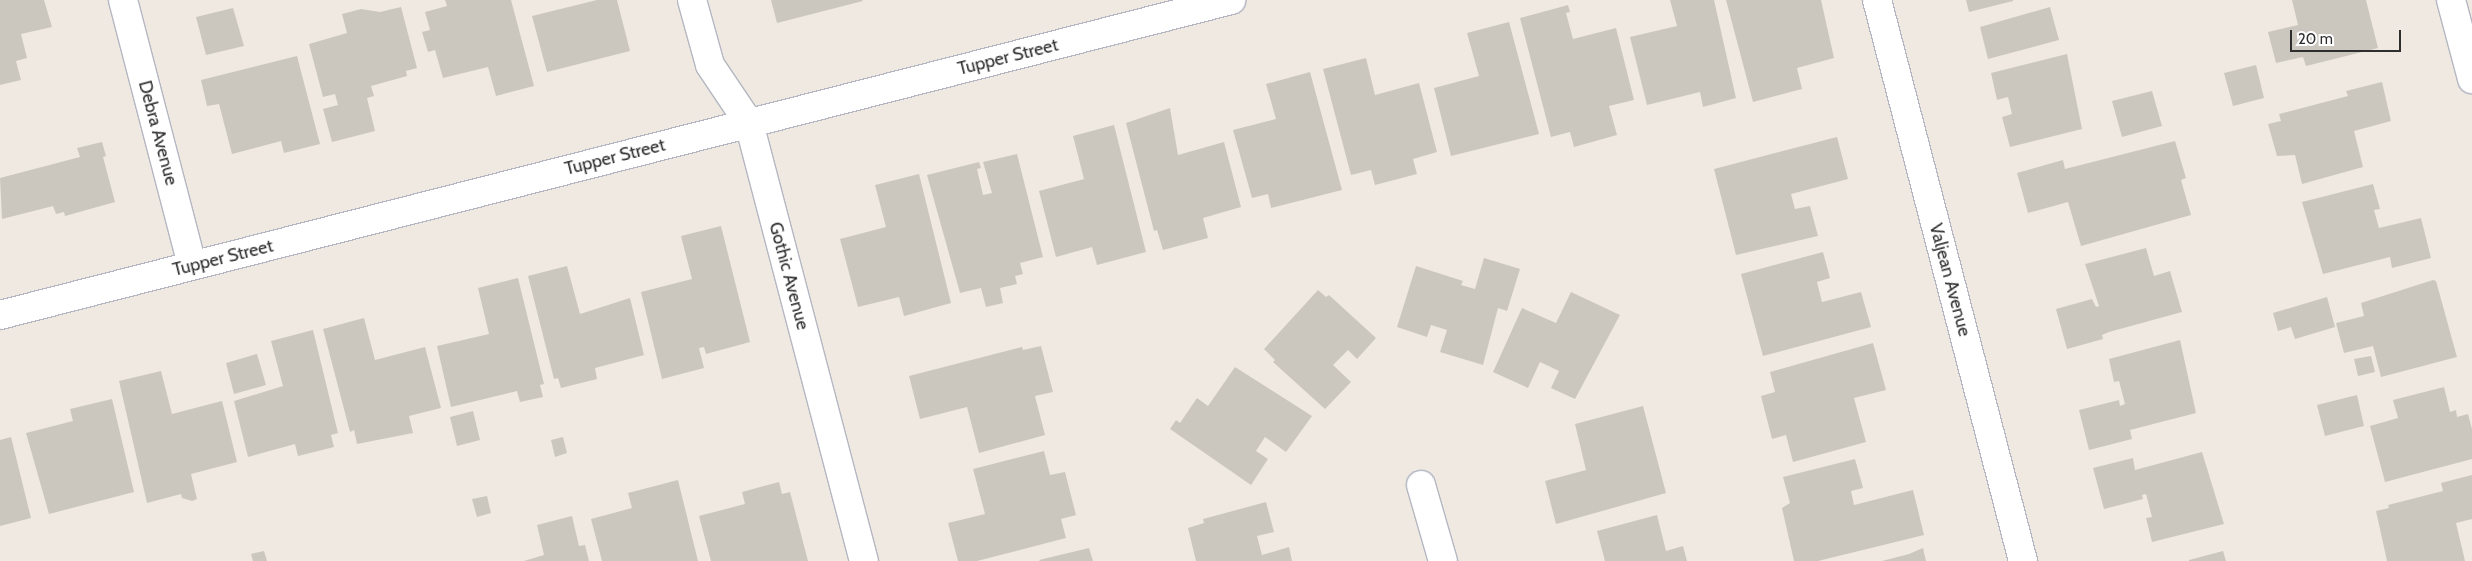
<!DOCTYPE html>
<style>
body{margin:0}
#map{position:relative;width:2472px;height:561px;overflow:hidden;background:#efe9e1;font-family:Cabin,sans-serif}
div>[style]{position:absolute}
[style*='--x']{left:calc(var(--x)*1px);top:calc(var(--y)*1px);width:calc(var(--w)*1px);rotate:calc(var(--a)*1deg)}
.building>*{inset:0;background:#cbc7bf}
.roads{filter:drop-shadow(1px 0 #b4b7c1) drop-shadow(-1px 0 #b4b7c1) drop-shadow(0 1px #b4b7c1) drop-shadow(0 -1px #b4b7c1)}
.street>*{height:28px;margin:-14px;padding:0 14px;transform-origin:14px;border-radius:14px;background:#fff}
.secondary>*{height:28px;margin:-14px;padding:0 14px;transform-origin:14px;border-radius:14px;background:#fff}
span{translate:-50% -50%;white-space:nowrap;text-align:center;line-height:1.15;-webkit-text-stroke:5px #fff;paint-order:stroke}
.street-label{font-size:18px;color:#2e2e2e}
.scale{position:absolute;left:2290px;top:30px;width:111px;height:22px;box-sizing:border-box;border:2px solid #2e2e2e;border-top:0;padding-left:6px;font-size:15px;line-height:18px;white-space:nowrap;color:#2e2e2e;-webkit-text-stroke:4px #fff;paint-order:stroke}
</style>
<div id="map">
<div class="building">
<i style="clip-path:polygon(0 0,44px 0,52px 27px,21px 34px,27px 58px,16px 61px,21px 80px,0 85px)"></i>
<i style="clip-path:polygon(445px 0,511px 0,534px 86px,496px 96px,488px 67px,443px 78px,435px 50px,428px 52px,422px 32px,430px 30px,425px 12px,447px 6px)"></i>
<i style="clip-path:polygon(597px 0,617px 0,630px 51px,547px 72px,532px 16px)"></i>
<i style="clip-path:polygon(771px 0,862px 0,863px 1px,777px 23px)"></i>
<i style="clip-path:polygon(1670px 0,1714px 0,1736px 98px,1703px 107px,1700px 92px,1647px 105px,1630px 37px,1677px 26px)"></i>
<i style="clip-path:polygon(1726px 0,1821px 0,1834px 58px,1797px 68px,1802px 89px,1753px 102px)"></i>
<i style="clip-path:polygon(1966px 0,2013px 0,2013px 1px,1969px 12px)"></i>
<i style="clip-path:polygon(2292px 0,2366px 0,2378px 48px,2306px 66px,2303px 57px,2276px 63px,2268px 32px,2298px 25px)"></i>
<i style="clip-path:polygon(1568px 5px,1570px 12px,1566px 13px,1573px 39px,1616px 28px,1634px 100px,1609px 106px,1617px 135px,1574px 147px,1570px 132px,1551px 137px,1520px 18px)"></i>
<i style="clip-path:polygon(401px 7px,417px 68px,406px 71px,407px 76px,371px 86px,374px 96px,367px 98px,375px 131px,332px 142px,323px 109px,338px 105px,335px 94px,323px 97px,309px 44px,347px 33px,342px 14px,361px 9px,380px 12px)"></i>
<i style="clip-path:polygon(2050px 7px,2059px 40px,1988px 59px,1980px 27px)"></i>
<i style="clip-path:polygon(233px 8px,244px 46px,206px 55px,196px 17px)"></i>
<i style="clip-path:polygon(1509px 22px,1539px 134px,1451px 156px,1434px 88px,1479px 76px,1467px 33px)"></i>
<i style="clip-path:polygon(2067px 54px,2082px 129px,2010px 147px,2002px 117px,2012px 114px,2008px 97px,1997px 100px,1991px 73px)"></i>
<i style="clip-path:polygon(297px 56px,320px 144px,284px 153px,281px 141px,232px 154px,219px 104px,207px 106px,201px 80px)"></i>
<i style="clip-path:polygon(1366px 58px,1375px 95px,1419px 83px,1437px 152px,1413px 159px,1417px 174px,1375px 185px,1371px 170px,1351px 175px,1323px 69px)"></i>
<i style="clip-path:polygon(2256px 65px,2264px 98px,2233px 106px,2224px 73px)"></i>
<i style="clip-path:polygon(1310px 72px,1342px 190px,1271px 208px,1268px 194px,1252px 198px,1233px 130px,1276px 119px,1266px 84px)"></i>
<i style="clip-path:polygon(2382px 82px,2391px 121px,2354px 131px,2363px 167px,2302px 184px,2295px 155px,2277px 156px,2268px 124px,2281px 121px,2279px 114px,2348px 96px,2346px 91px)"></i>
<i style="clip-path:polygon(2152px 91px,2162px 126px,2122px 137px,2112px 101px)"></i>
<i style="clip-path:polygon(1170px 108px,1178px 155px,1224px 142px,1241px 207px,1203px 218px,1208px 238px,1163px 250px,1157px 230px,1154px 231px,1126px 123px)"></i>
<i style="clip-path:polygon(1114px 125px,1146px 252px,1097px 265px,1092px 247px,1056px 257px,1039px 191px,1084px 179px,1073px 136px)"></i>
<i style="clip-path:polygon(1837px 137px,1848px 179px,1791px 194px,1795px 209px,1810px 206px,1818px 236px,1736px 255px,1714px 169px)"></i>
<i style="clip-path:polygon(2175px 141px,2186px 178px,2181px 180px,2191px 215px,2081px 246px,2068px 202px,2028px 213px,2017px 173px,2063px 160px,2065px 169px)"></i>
<i style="clip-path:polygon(102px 142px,106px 156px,103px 157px,115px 202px,65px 216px,64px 212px,56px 214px,53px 206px,2px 219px,0 178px,80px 157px,77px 148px)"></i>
<i style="clip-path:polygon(1017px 154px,1043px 257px,1020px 263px,1023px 274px,1015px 276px,1017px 284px,1000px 288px,1003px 303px,986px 307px,981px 288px,960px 293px,927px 175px,979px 162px,981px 168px,977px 169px,983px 195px,992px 193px,983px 162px)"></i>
<i style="clip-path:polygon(919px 174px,951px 303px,904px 316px,899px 297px,858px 307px,840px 239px,886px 227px,875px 185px)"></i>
<i style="clip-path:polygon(2373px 184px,2380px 209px,2374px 210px,2379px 228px,2421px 218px,2431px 258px,2392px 268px,2390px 257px,2323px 274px,2302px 202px)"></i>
<i style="clip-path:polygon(721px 226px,750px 342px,706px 354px,704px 347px,699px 348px,704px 368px,662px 379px,641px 292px,692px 279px,681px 236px)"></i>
<i style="clip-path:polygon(2146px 248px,2154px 276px,2170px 271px,2182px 312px,2109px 332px,2102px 335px,2103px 339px,2067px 349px,2056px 309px,2092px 299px,2096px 307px,2099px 306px,2085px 264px)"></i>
<i style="clip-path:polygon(1823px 252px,1830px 278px,1817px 282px,1822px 302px,1861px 292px,1871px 327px,1763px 356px,1741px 274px)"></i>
<i style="clip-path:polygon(1484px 258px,1520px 269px,1507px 311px,1498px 308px,1483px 365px,1440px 352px,1447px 330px,1431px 325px,1427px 337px,1397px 327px,1416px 266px,1463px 281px,1461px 285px,1475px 289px)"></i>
<i style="clip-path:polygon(567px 266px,580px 314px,630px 298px,644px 355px,595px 368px,597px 379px,561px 388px,558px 378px,554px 379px,528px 276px)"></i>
<i style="clip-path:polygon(518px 278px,544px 384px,540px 385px,543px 397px,520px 402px,517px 391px,451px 407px,437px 346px,489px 334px,478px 288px)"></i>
<i style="clip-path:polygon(2433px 280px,2436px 281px,2457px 357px,2381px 377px,2373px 346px,2344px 353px,2336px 323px,2364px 316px,2361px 303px)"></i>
<i style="clip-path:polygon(1318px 290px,1326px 297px,1329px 295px,1376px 338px,1357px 359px,1348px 350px,1333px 365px,1351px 382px,1325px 409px,1273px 362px,1275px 360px,1264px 349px)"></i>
<i style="clip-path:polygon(1571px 292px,1620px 315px,1575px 399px,1551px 388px,1559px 371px,1540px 362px,1528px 388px,1493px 372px,1522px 308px,1556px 323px)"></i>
<i style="clip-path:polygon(2327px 297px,2335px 327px,2295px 339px,2291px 327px,2278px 331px,2273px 313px)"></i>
<i style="clip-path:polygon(364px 318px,375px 360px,425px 347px,441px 408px,409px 416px,413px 433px,357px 444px,354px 430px,350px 432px,323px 329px)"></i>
<i style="clip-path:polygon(313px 330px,338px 433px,331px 435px,334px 447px,298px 456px,295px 444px,248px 457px,234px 401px,283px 386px,271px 341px)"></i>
<i style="clip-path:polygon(2180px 340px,2196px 413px,2130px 430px,2132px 439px,2089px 450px,2079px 410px,2119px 400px,2120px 406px,2125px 404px,2119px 381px,2114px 382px,2109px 359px)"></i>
<i style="clip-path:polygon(1873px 343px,1886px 390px,1854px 398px,1866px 442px,1793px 462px,1786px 435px,1772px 439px,1761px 396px,1775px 392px,1770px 372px)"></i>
<i style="clip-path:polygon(1041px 346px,1053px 392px,1035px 396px,1045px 435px,979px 453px,967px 407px,920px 419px,909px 376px,1022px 347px,1023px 350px)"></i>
<i style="clip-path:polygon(257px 354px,266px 385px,234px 394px,226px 363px)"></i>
<i style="clip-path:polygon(2371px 356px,2375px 372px,2358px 376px,2354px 359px)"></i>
<i style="clip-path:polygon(1235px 367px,1312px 416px,1286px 452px,1265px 437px,1256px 451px,1268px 459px,1251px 485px,1170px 429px,1176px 420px,1180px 423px,1197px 398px,1208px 406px)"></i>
<i style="clip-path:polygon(161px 371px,172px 414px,222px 401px,237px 462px,191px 474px,197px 499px,192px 501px,182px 498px,181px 494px,147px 503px,119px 381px)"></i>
<i style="clip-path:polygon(2444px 387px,2450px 412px,2456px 410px,2457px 417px,2468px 414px,2472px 429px,2472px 459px,2385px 482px,2370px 426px,2398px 418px,2393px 400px)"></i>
<i style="clip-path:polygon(2357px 395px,2364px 426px,2325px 436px,2317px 405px)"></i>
<i style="clip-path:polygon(112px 399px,134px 492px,49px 514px,26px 433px,73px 421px,70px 409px)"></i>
<i style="clip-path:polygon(1643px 406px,1666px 493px,1556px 524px,1545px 481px,1586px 470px,1575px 424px)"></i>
<i style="clip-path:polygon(473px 411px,480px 440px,457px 446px,450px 417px)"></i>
<i style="clip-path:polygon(11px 437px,31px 518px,0 526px,0 440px)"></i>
<i style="clip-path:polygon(563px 437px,567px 453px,555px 457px,551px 440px)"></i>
<i style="clip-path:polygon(1044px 451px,1050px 475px,1065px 472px,1076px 515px,1061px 519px,1066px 538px,977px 561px,958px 561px,948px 523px,985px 514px,973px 469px)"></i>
<i style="clip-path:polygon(2202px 452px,2224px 524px,2152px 542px,2146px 518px,2152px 517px,2146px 494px,2142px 495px,2143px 499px,2104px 509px,2093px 468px,2133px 458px,2135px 470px)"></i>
<i style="clip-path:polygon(1855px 459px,1863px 488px,1851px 491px,1854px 505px,1913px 490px,1924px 535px,1818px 561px,1794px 561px,1782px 508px,1790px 503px,1783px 477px)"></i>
<i style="clip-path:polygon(2472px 475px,2472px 519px,2456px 523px,2465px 561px,2387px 561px,2376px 511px,2389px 508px,2388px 505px,2443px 491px,2441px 483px)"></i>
<i style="clip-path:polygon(678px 480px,698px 561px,602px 561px,591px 519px,632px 508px,628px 493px)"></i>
<i style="clip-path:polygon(779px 482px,782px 494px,790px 492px,808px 561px,711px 561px,699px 516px,745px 504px,742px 492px)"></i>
<i style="clip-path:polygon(487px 496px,491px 513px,477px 517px,472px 499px)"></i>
<i style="clip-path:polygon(1266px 502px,1274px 532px,1257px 536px,1262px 555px,1289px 547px,1292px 561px,1196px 561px,1188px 528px,1204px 523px,1203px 519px)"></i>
<i style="clip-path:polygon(1657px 515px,1666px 551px,1683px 546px,1687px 561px,1605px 561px,1597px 531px)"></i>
<i style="clip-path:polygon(572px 516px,579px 546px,585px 545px,589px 561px,524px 561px,544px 555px,537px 525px)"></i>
<i style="clip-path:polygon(1089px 548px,1093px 561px,1040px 561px,1039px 560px)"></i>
<i style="clip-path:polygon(1923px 548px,1926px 561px,1882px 561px,1909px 554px)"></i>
<i style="clip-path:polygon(264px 551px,267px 561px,253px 561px,251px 554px)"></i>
<i style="clip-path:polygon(2223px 551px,2226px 561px,2189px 561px,2189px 560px)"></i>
</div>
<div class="roads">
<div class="street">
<i style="--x:123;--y:0;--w:274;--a:75.4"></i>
<i style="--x:1877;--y:0;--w:580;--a:75.41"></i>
<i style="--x:2451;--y:0;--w:82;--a:75.1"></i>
<i style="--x:1421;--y:485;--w:79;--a:73.9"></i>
</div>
<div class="secondary">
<i style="--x:692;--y:0;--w:67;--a:74.5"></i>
<i style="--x:710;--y:65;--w:70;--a:56.1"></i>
<i style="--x:749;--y:123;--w:453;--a:75.3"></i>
<i style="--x:0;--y:315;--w:1271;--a:-14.35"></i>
</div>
</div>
<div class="street-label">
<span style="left:1008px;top:57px;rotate:-14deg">Tupper Street</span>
<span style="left:158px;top:133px;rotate:75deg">Debra Avenue</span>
<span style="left:615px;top:157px;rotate:-14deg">Tupper Street</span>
<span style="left:223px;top:258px;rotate:-14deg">Tupper Street</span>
<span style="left:789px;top:276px;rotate:75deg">Gothic Avenue</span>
<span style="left:1950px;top:280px;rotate:75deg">Valjean Avenue</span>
</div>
<div class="scale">20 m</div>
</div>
